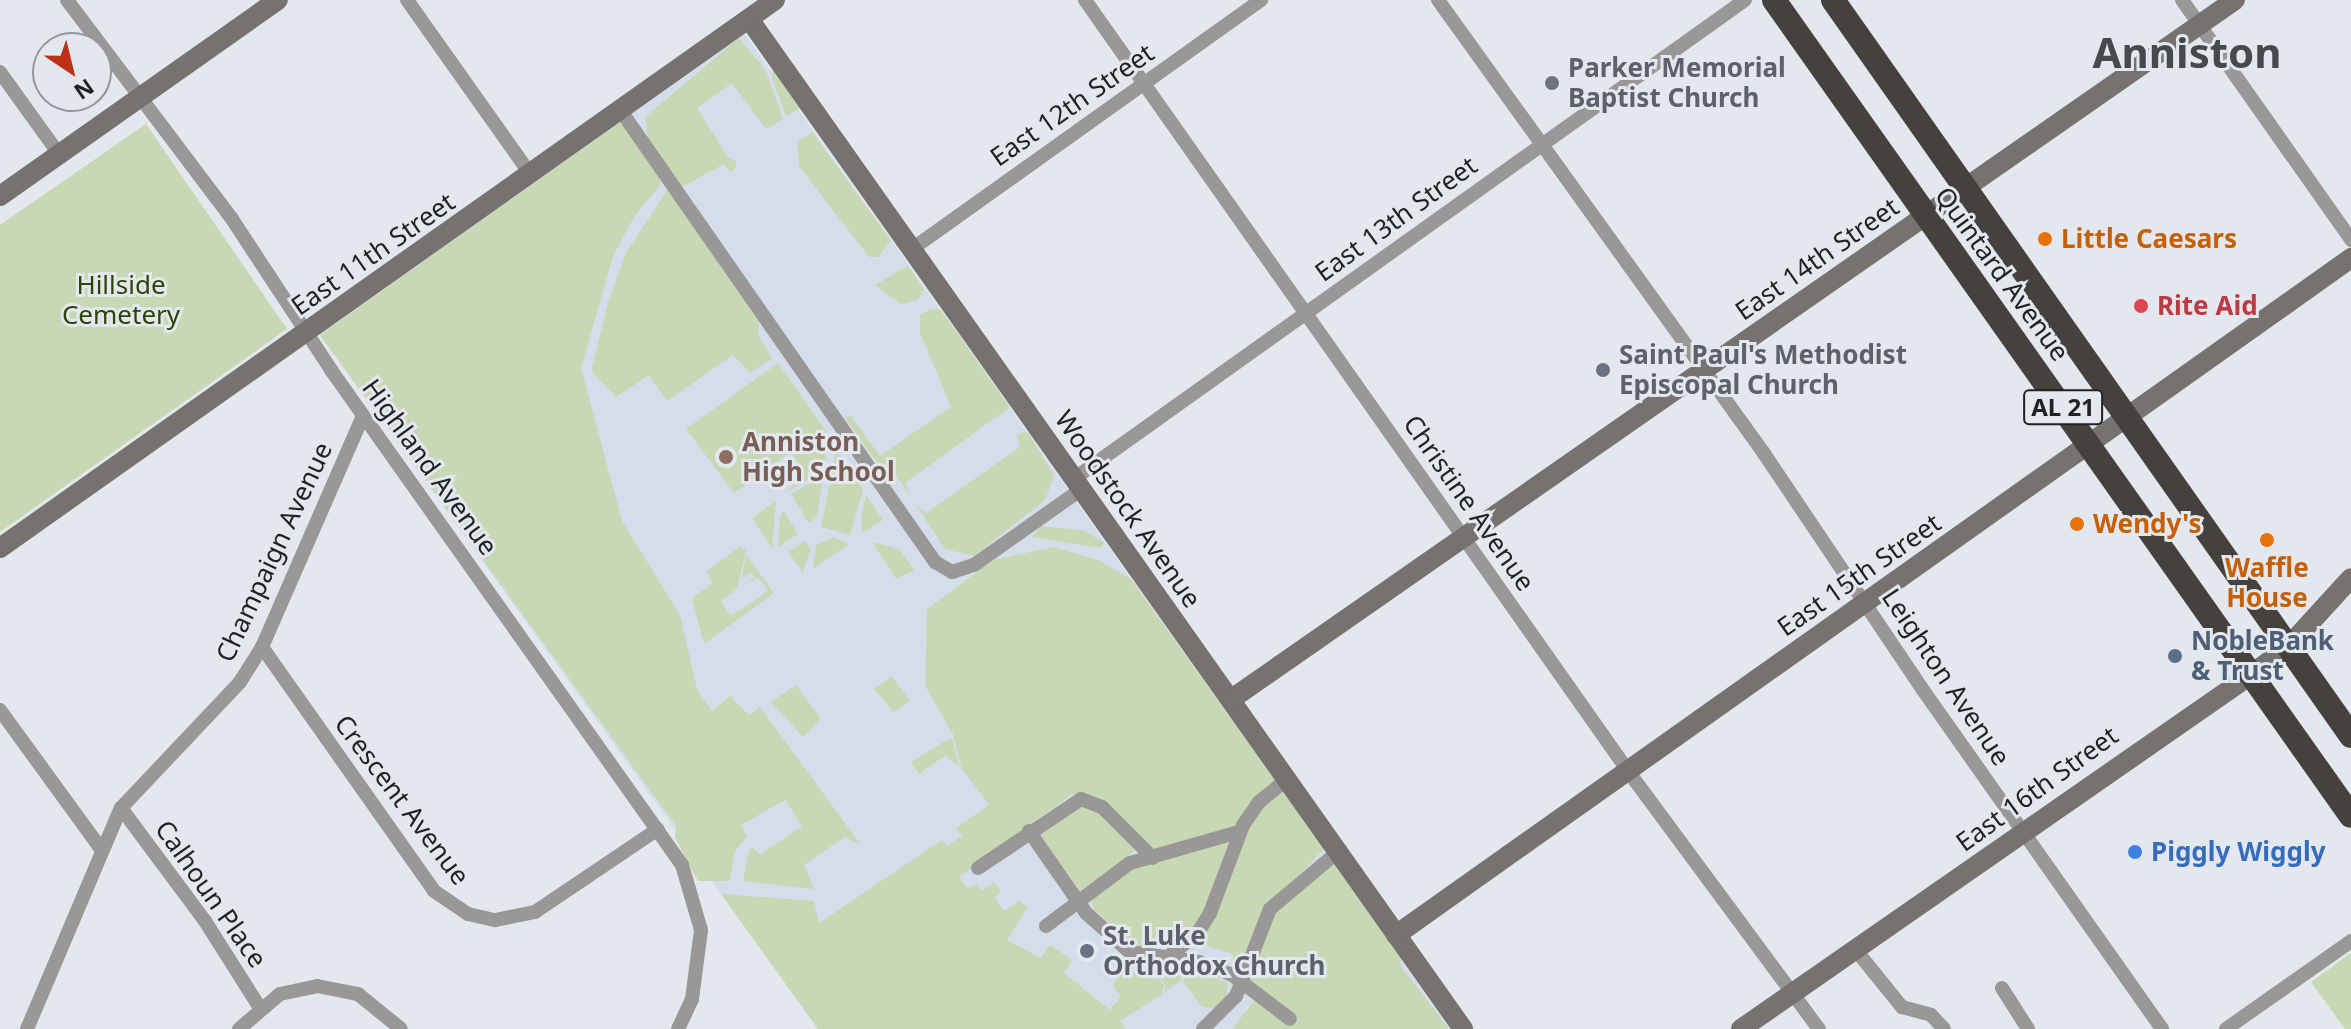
<!DOCTYPE html>
<style>
body{margin:0}
#map{position:relative;width:2351px;height:1029px;overflow:hidden;background:#e3e8ee;font-family:"Noto Sans",sans-serif}
div>[style]{position:absolute}
[style*='--x']{left:calc(var(--x)*1px);top:calc(var(--y)*1px);width:calc(var(--w)*1px);rotate:calc(var(--a)*1deg)}
.built>*{inset:0;background:#d3deea}
.green>*{inset:0;background:#c8d7b4}
.street>*{height:14px;margin:-7px;padding:0 7px;transform-origin:7px;border-radius:7px;background:#9a9896}
.secondary>*{height:20px;margin:-10px;padding:0 10px;transform-origin:10px;border-radius:10px;background:#75726f}
.highway>*{height:24px;margin:-12px;padding:0 12px;transform-origin:12px;border-radius:12px;background:#45413c}
.dots>*{width:22px;height:22px;translate:-50% -50%;box-sizing:border-box;border:4px solid #e3e8ee;border-radius:50%}
span{translate:-50% -50%;white-space:nowrap;text-align:center;line-height:1.15;-webkit-text-stroke:6px #e3e8ee;paint-order:stroke}
.shield-label span{padding:2px 6px;background:#e3e8ee;border:2px solid;border-radius:6px;-webkit-text-stroke-width:0}
.shield-label{font-size:24px;color:#1f2123;font-weight:700}
.worship-label{font-size:26px;color:#5b616d;font-weight:700}
.left{translate:0 -50%;text-align:left}
.street-label{font-size:26px;color:#1f2123}
.food-label{font-size:26px;color:#c56008;font-weight:700}
.park-label{font-size:26px;color:#304405}
.health-label{font-size:26px;color:#be3a42;font-weight:700}
.education-label{font-size:26px;color:#785e54;font-weight:700}
.service-label{font-size:26px;color:#4e5e75;font-weight:700}
.shop-label{font-size:26px;color:#366cbe;font-weight:700}
.town-label{font-size:42px;color:#454a4f;font-weight:700}
.north{position:absolute;left:32px;top:32px;width:80px;height:80px;box-sizing:border-box;background:#e3e8ee;border:2px solid #95989d;border-radius:50%;rotate:145deg;font-size:22px;font-weight:700;line-height:32px;text-align:center;color:#1f2123}
.north::after{content:'';display:block;margin:auto;width:28px;height:36px;background:#bd311b;clip-path:polygon(50% 0,100% 100%,50% 72%,0 100%)}
</style>
<div id="map">
<div class="built">
<i style="clip-path:polygon(744px 33px,1450px 1029px,818px 1029px,320px 335px)"></i>
</div>
<div class="green">
<i style="clip-path:polygon(739px 38px,766px 71px,783px 119px,766px 129px,732px 83px,697px 108px,727px 156px,737px 162px,735px 169px,731px 173px,724px 164px,682px 187px,648px 139px,645px 117px)"></i>
<i style="clip-path:polygon(773px 69px,800px 108px,786px 117px,772px 78px)"></i>
<i style="clip-path:polygon(620px 122px,660px 174px,660px 185px,634px 217px,613px 256px,581px 368px,622px 521px,680px 615px,697px 689px,712px 711px,730px 696px,749px 715px,760px 707px,861px 845px,845px 837px,804px 865px,814px 889px,743px 881px,749px 850px,753px 847px,760px 855px,802px 826px,785px 800px,741px 825px,747px 836px,734px 853px,730px 881px,698px 881px,675px 838px,676px 826px,320px 335px)"></i>
<i style="clip-path:polygon(146px 124px,287px 329px,0 532px,0 225px)"></i>
<i style="clip-path:polygon(812px 132px,891px 240px,879px 257px,869px 257px,799px 166px,797px 142px)"></i>
<i style="clip-path:polygon(668px 189px,760px 319px,758px 335px,772px 358px,746px 376px,750px 372px,733px 355px,667px 401px,649px 375px,616px 397px,591px 371px,609px 299px,627px 251px)"></i>
<i style="clip-path:polygon(908px 266px,924px 289px,918px 300px,901px 304px,875px 285px)"></i>
<i style="clip-path:polygon(932px 308px,941px 310px,1010px 407px,905px 483px,909px 494px,888px 465px,878px 464px,845px 418px,850px 415px,880px 456px,951px 407px,920px 333px,920px 315px)"></i>
<i style="clip-path:polygon(778px 363px,829px 435px,824px 471px,788px 491px,804px 469px,790px 452px,734px 493px,686px 429px)"></i>
<i style="clip-path:polygon(1022px 432px,1029px 433px,1054px 476px,1045px 500px,974px 556px,945px 549px,916px 505px,926px 513px,1020px 447px,1017px 436px)"></i>
<i style="clip-path:polygon(836px 451px,863px 490px,850px 535px,821px 527px)"></i>
<i style="clip-path:polygon(823px 476px,817px 517px,809px 523px,791px 494px)"></i>
<i style="clip-path:polygon(866px 495px,883px 520px,863px 533px,861px 516px)"></i>
<i style="clip-path:polygon(776px 501px,772px 548px,752px 518px)"></i>
<i style="clip-path:polygon(783px 510px,798px 534px,778px 547px,780px 517px)"></i>
<i style="clip-path:polygon(1041px 526px,1085px 531px,1104px 543px,1100px 548px,1032px 537px)"></i>
<i style="clip-path:polygon(833px 537px,849px 544px,813px 569px,816px 545px)"></i>
<i style="clip-path:polygon(805px 541px,811px 549px,803px 572px,788px 552px)"></i>
<i style="clip-path:polygon(872px 542px,899px 549px,914px 570px,896px 579px)"></i>
<i style="clip-path:polygon(741px 546px,746px 551px,737px 589px,721px 601px,728px 613px,733px 615px,768px 591px,758px 577px,742px 586px,755px 577px,751px 572px,742px 579px,746px 554px,774px 593px,704px 644px,692px 598px,712px 584px,707px 571px)"></i>
<i style="clip-path:polygon(1053px 547px,1098px 560px,1131px 579px,1277px 783px,1231px 830px,1153px 850px,1103px 801px,1081px 793px,1071px 795px,959px 877px,968px 889px,976px 884px,982px 891px,994px 882px,1001px 891px,995px 898px,1004px 911px,1019px 901px,1028px 907px,1007px 940px,1041px 958px,1050px 945px,1072px 960px,1064px 973px,1110px 1010px,1121px 997px,1113px 985px,1124px 968px,1131px 973px,1150px 967px,1164px 986px,1161px 995px,1120px 1021px,1126px 1029px,818px 1029px,721px 894px,814px 901px,819px 923px,942px 840px,947px 846px,962px 836px,956px 828px,989px 805px,961px 767px,953px 734px,925px 686px,927px 609px,993px 560px)"></i>
<i style="clip-path:polygon(892px 676px,910px 701px,894px 712px,874px 689px)"></i>
<i style="clip-path:polygon(796px 685px,821px 719px,803px 737px,771px 702px)"></i>
<i style="clip-path:polygon(952px 737px,959px 767px,946px 755px,919px 774px,911px 762px)"></i>
<i style="clip-path:polygon(1283px 791px,1324px 849px,1263px 914px,1240px 970px,1232px 967px,1233px 954px,1201px 944px,1190px 952px,1209px 925px,1239px 842px,1261px 809px)"></i>
<i style="clip-path:polygon(1073px 806px,1094px 807px,1136px 850px,1080px 891px,1038px 832px)"></i>
<i style="clip-path:polygon(1229px 840px,1203px 915px,1183px 939px,1159px 948px,1138px 947px,1094px 910px,1091px 897px,1124px 871px)"></i>
<i style="clip-path:polygon(1333px 860px,1402px 959px,1399px 964px,1449px 1029px,1232px 1029px,1258px 996px,1289px 1026px,1299px 1019px,1247px 980px,1274px 912px)"></i>
<i style="clip-path:polygon(2351px 953px,2351px 1029px,2345px 1029px,2311px 982px)"></i>
<i style="clip-path:polygon(1157px 960px,1183px 965px,1181px 980px,1164px 993px,1166px 986px,1148px 963px)"></i>
<i style="clip-path:polygon(1187px 967px,1228px 983px,1226px 998px,1214px 1008px,1202px 1007px,1183px 981px)"></i>
</div>
<div class="street">
<i style="--x:67;--y:0;--w:274;--a:53"></i>
<i style="--x:232;--y:219;--w:181;--a:56.7"></i>
<i style="--x:331;--y:370;--w:607;--a:54.66"></i>
<i style="--x:682;--y:865;--w:68;--a:73.7"></i>
<i style="--x:701;--y:930;--w:70;--a:97.4"></i>
<i style="--x:692;--y:999;--w:33;--a:115"></i>
<i style="--x:407;--y:0;--w:214;--a:54.7"></i>
<i style="--x:1085;--y:0;--w:943;--a:54.84"></i>
<i style="--x:1628;--y:771;--w:321;--a:53.5"></i>
<i style="--x:1438;--y:0;--w:557;--a:54.28"></i>
<i style="--x:1763;--y:452;--w:287;--a:56.1"></i>
<i style="--x:1923;--y:690;--w:415;--a:54.8"></i>
<i style="--x:2182;--y:0;--w:294;--a:54.8"></i>
<i style="--x:0;--y:72;--w:101;--a:54.3"></i>
<i style="--x:621;--y:111;--w:550;--a:55.15"></i>
<i style="--x:935;--y:562;--w:20;--a:30"></i>
<i style="--x:952;--y:572;--w:23;--a:-18"></i>
<i style="--x:974;--y:565;--w:133;--a:-35.2"></i>
<i style="--x:912;--y:249;--w:429;--a:-35.5"></i>
<i style="--x:1075;--y:478;--w:823;--a:-35.51"></i>
<i style="--x:262;--y:647;--w:299;--a:54.8"></i>
<i style="--x:434;--y:891;--w:41;--a:34.1"></i>
<i style="--x:468;--y:914;--w:28;--a:13"></i>
<i style="--x:495;--y:920;--w:41;--a:-11.3"></i>
<i style="--x:535;--y:912;--w:148;--a:-34"></i>
<i style="--x:0;--y:710;--w:172;--a:54"></i>
<i style="--x:121;--y:808;--w:141;--a:53.4"></i>
<i style="--x:205;--y:921;--w:103;--a:57.7"></i>
<i style="--x:1029;--y:831;--w:100;--a:55.2"></i>
<i style="--x:1086;--y:913;--w:59;--a:41.6"></i>
<i style="--x:1130;--y:952;--w:70;--a:8.2"></i>
<i style="--x:1199;--y:962;--w:34;--a:21"></i>
<i style="--x:1231;--y:974;--w:74;--a:37.3"></i>
<i style="--x:978;--y:868;--w:124;--a:-33.8"></i>
<i style="--x:1081;--y:799;--w:22;--a:21"></i>
<i style="--x:1102;--y:807;--w:72;--a:45"></i>
<i style="--x:1046;--y:926;--w:105;--a:-36.9"></i>
<i style="--x:1130;--y:863;--w:113;--a:-15.9"></i>
<i style="--x:1855;--y:949;--w:75;--a:51"></i>
<i style="--x:1902;--y:1007;--w:30;--a:15"></i>
<i style="--x:1931;--y:1015;--w:19;--a:47"></i>
<i style="--x:1169;--y:956;--w:36;--a:-38"></i>
<i style="--x:1197;--y:934;--w:25;--a:-58"></i>
<i style="--x:1210;--y:913;--w:94;--a:-69.4"></i>
<i style="--x:1243;--y:825;--w:28;--a:-55"></i>
<i style="--x:1259;--y:802;--w:38;--a:-39"></i>
<i style="--x:2002;--y:988;--w:49;--a:57.6"></i>
<i style="--x:27;--y:1029;--w:240;--a:-67"></i>
<i style="--x:121;--y:808;--w:173;--a:-46.6"></i>
<i style="--x:240;--y:682;--w:41;--a:-57.8"></i>
<i style="--x:262;--y:647;--w:252;--a:-66.4"></i>
<i style="--x:239;--y:1029;--w:54;--a:-40.5"></i>
<i style="--x:280;--y:994;--w:38;--a:-12"></i>
<i style="--x:317;--y:986;--w:42;--a:11"></i>
<i style="--x:358;--y:994;--w:55;--a:39.1"></i>
<i style="--x:1203;--y:1029;--w:47;--a:-45"></i>
<i style="--x:1236;--y:996;--w:93;--a:-68.7"></i>
<i style="--x:1270;--y:909;--w:92;--a:-40.1"></i>
<i style="--x:2226;--y:1029;--w:153;--a:-35.1"></i>
</div>
<div class="secondary">
<i style="--x:749;--y:19;--w:1237;--a:54.74"></i>
<i style="--x:0;--y:196;--w:340;--a:-35.2"></i>
<i style="--x:0;--y:548;--w:949;--a:-35.26"></i>
<i style="--x:1233;--y:698;--w:1221;--a:-34.86"></i>
<i style="--x:1396;--y:935;--w:1171;--a:-35.33"></i>
<i style="--x:1741;--y:1029;--w:622;--a:-34.79"></i>
<i style="--x:2252;--y:674;--w:45;--a:-36.9"></i>
<i style="--x:2288;--y:647;--w:93;--a:-47.6"></i>
</div>
<div class="highway">
<i style="--x:1774;--y:0;--w:999;--a:54.74"></i>
<i style="--x:1833;--y:0;--w:900;--a:54.86"></i>
</div>
<div class="dots">
<i style="left:1552px;top:83px;background:#6b7280"></i>
<i style="left:2045px;top:239px;background:#e8710a"></i>
<i style="left:2141px;top:306px;background:#e0444e"></i>
<i style="left:1603px;top:370px;background:#6b7280"></i>
<i style="left:726px;top:457px;background:#8d6e63"></i>
<i style="left:2077px;top:524px;background:#e8710a"></i>
<i style="left:2267px;top:540px;background:#e8710a"></i>
<i style="left:2175px;top:656px;background:#5c6f8a"></i>
<i style="left:2135px;top:852px;background:#3f7fe0"></i>
<i style="left:1087px;top:951px;background:#6b7280"></i>
</div>
<div class="shield-label">
<span style="left:2063px;top:407px">AL 21</span>
</div>
<div class="worship-label">
<span class="left" style="left:1568px;top:83px">Parker Memorial<br>Baptist Church</span>
<span class="left" style="left:1619px;top:370px">Saint Paul's Methodist<br>Episcopal Church</span>
<span class="left" style="left:1103px;top:951px">St. Luke<br>Orthodox Church</span>
</div>
<div class="street-label">
<span style="left:1072px;top:105px;rotate:-35deg">East 12th Street</span>
<span style="left:1396px;top:219px;rotate:-36deg">East 13th Street</span>
<span style="left:373px;top:254px;rotate:-35deg">East 11th Street</span>
<span style="left:1817px;top:259px;rotate:-35deg">East 14th Street</span>
<span style="left:2002px;top:274px;rotate:54deg">Quintard Avenue</span>
<span style="left:430px;top:467px;rotate:54deg">Highland Avenue</span>
<span style="left:1469px;top:503px;rotate:55deg">Christine Avenue</span>
<span style="left:1128px;top:509px;rotate:55deg">Woodstock Avenue</span>
<span style="left:274px;top:552px;rotate:-65deg">Champaign Avenue</span>
<span style="left:1859px;top:575px;rotate:-35deg">East 15th Street</span>
<span style="left:1946px;top:677px;rotate:56deg">Leighton Avenue</span>
<span style="left:2037px;top:789px;rotate:-36deg">East 16th Street</span>
<span style="left:402px;top:800px;rotate:53deg">Crescent Avenue</span>
<span style="left:211px;top:894px;rotate:55deg">Calhoun Place</span>
</div>
<div class="food-label">
<span class="left" style="left:2061px;top:239px">Little Caesars</span>
<span class="left" style="left:2093px;top:524px">Wendy's</span>
<span style="left:2267px;top:583px">Waffle<br>House</span>
</div>
<div class="park-label">
<span style="left:121px;top:300px">Hillside<br>Cemetery</span>
</div>
<div class="health-label">
<span class="left" style="left:2157px;top:306px">Rite Aid</span>
</div>
<div class="education-label">
<span class="left" style="left:742px;top:457px">Anniston<br>High School</span>
</div>
<div class="service-label">
<span class="left" style="left:2191px;top:656px">NobleBank<br>&amp; Trust</span>
</div>
<div class="shop-label">
<span class="left" style="left:2151px;top:852px">Piggly Wiggly</span>
</div>
<div class="town-label">
<span style="left:2187px;top:52px">Anniston</span>
</div>
<div class="north">N</div>
</div>
